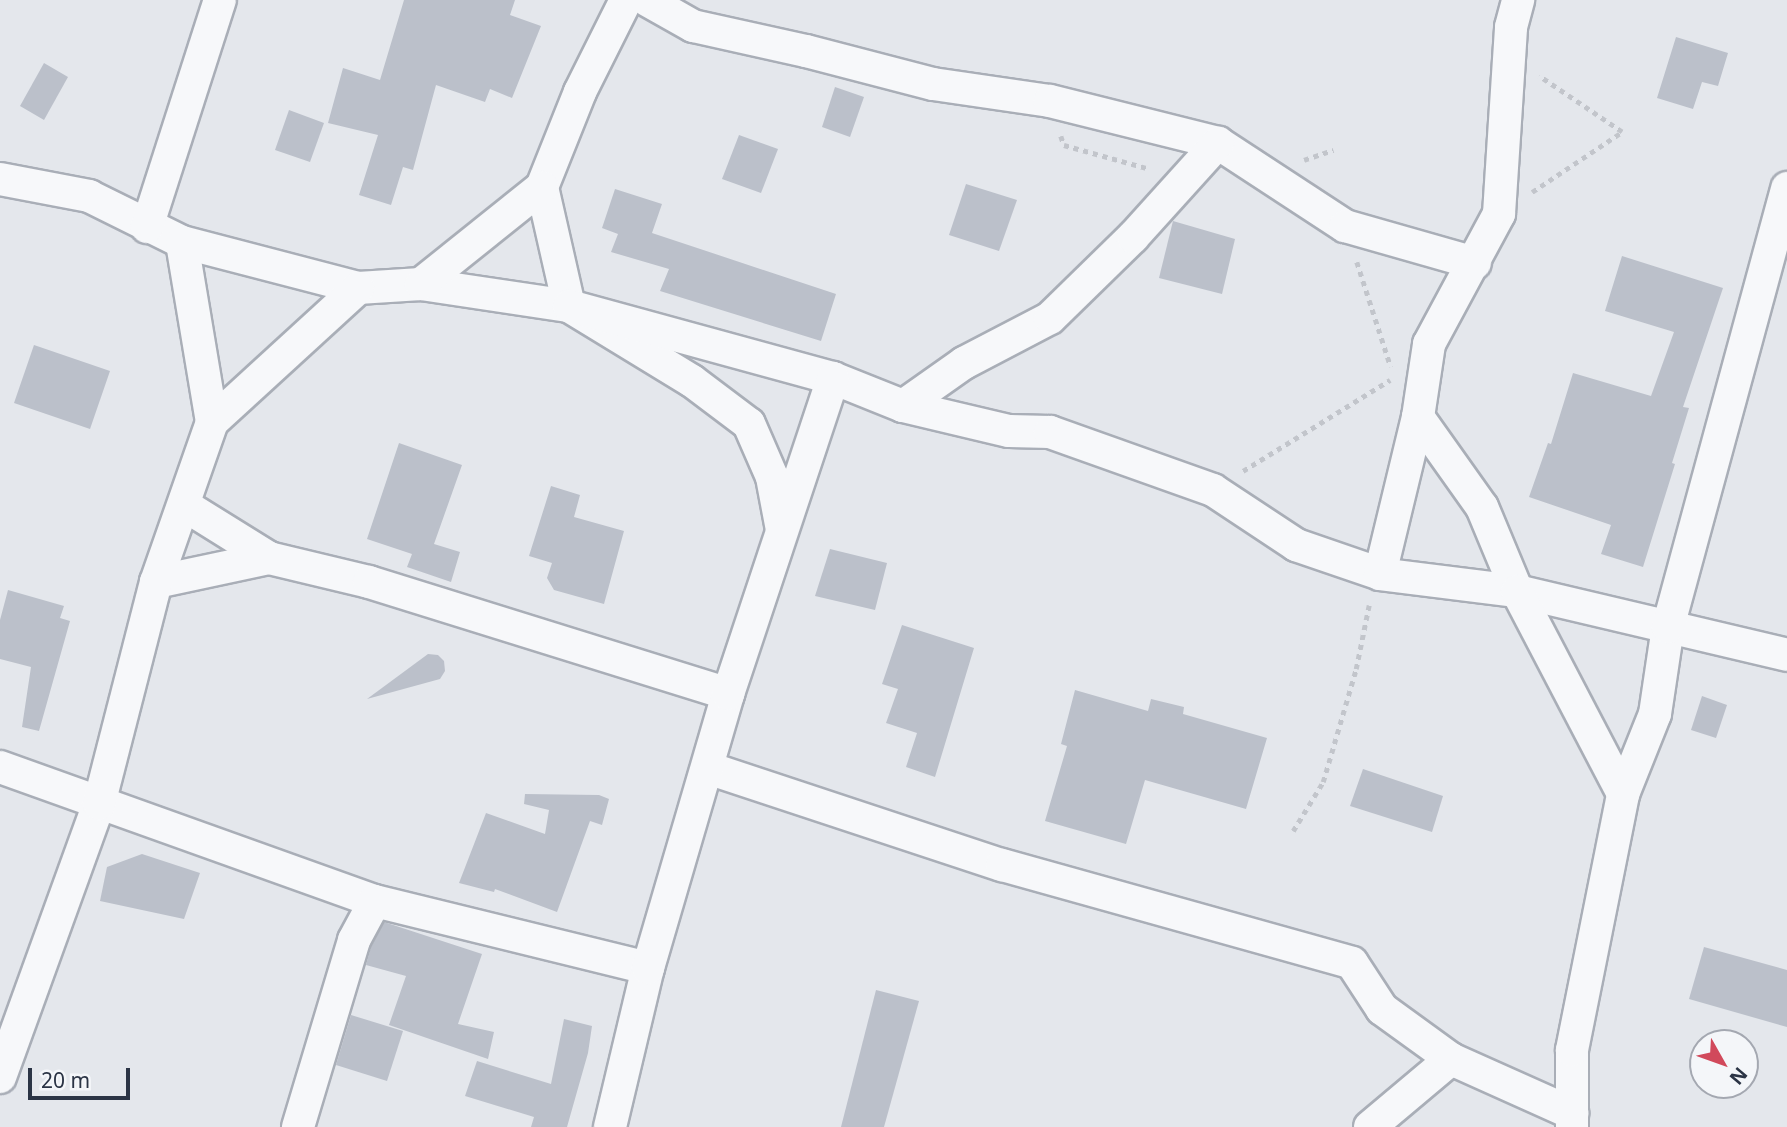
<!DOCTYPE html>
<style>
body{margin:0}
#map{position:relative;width:1787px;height:1127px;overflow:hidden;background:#e4e7ec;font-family:"Noto Sans",sans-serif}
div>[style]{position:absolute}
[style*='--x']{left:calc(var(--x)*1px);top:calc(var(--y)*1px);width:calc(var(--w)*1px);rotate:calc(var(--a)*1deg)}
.building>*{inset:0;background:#bbc0ca}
.path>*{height:4.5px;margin-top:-2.25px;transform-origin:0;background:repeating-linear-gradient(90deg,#c2c5cb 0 5px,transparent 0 10px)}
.roads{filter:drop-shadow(2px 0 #a9aeb7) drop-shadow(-2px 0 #a9aeb7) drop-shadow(0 2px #a9aeb7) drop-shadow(0 -2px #a9aeb7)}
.minor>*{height:32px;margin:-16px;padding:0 16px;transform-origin:16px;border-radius:16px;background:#f7f8fa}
span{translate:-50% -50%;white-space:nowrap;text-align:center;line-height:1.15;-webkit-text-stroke:5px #f4f6f9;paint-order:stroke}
.north{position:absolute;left:1689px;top:1029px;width:70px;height:70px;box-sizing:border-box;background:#f4f6f9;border:2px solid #a4a8b1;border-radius:50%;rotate:130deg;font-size:19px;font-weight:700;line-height:28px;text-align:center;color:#2b3445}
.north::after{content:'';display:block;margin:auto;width:24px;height:32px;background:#d1495b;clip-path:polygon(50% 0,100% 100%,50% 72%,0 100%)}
.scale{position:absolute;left:28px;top:1068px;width:102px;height:32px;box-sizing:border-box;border:4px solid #2b3445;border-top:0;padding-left:9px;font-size:21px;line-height:24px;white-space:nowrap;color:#2b3445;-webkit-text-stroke:5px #f4f6f9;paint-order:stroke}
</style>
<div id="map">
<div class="building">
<i style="clip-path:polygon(404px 0,515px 0,510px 15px,541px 26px,512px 98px,490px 89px,485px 102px,436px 85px,413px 170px,403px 167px,391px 205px,359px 195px,378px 135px,328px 123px,343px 68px,380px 80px)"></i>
<i style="clip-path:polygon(1676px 37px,1728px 53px,1718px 86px,1702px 82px,1693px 109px,1657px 98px)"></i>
<i style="clip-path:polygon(44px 63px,68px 77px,44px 120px,20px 106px)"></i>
<i style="clip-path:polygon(835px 87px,864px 97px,850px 137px,822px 127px)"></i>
<i style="clip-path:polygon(289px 110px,324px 123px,310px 162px,275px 150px)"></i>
<i style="clip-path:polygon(739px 135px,778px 149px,761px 193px,722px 179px)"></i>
<i style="clip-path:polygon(966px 184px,1017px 200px,999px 251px,949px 235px)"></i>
<i style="clip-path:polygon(615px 189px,662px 204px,652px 233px,836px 294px,821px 341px,660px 291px,669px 269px,611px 252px,618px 234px,602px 228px)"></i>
<i style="clip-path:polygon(1173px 221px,1235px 239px,1222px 294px,1159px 278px)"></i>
<i style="clip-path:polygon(1622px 256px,1723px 288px,1683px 407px,1689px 408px,1672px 463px,1675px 464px,1643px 567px,1601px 554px,1611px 525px,1529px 497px,1548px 443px,1551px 444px,1573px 373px,1651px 396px,1674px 332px,1605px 311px)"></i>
<i style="clip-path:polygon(34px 345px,110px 371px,90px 429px,14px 403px)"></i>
<i style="clip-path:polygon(399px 443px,462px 465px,434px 544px,460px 552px,451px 582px,407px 567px,412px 554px,367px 539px)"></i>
<i style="clip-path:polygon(551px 486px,580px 495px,574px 517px,624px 531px,604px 604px,554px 590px,547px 578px,552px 563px,529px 556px)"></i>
<i style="clip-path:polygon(830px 549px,887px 563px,875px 610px,815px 596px)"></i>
<i style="clip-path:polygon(8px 590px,64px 606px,60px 618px,70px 621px,39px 731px,22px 727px,31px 667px,0 659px,0 620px)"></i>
<i style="clip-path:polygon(902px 625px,974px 648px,935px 777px,906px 767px,917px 733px,886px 723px,898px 689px,882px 684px)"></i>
<i style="clip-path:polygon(428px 654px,438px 655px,444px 661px,445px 671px,440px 679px,367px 699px)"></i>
<i style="clip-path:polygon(1075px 690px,1148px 711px,1151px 699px,1184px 707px,1183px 714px,1267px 738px,1246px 809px,1145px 780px,1126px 844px,1045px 821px,1067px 746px,1061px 744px)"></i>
<i style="clip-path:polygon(1702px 696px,1727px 705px,1716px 738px,1691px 730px)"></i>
<i style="clip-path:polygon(1363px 769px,1443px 796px,1432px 832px,1350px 806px)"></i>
<i style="clip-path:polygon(525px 794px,599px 795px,609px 799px,602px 825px,590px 821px,557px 912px,495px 889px,494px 892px,459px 883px,486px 813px,545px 834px,549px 810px,524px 804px)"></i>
<i style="clip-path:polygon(142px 854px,200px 873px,184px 919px,100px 901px,107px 867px)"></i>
<i style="clip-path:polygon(384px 922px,482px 954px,458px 1024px,494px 1032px,488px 1059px,389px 1025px,406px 976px,366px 965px,371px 947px)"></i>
<i style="clip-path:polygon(1704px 947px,1787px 970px,1787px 1027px,1689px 999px)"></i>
<i style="clip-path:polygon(876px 990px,919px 1001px,884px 1127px,841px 1127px)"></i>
<i style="clip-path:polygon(351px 1015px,403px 1031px,387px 1081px,336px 1065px)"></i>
<i style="clip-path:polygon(564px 1019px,592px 1026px,588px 1053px,567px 1127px,531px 1127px,534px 1117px,465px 1096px,477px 1061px,551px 1084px)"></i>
</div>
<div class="path">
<i style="--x:1061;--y:136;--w:9;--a:72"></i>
<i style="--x:1064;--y:145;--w:89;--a:15.6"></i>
<i style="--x:1304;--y:160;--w:31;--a:-19"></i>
<i style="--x:1532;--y:192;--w:108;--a:-33.7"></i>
<i style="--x:1622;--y:132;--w:100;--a:-146"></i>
<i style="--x:1357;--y:262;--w:110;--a:72.1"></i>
<i style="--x:1243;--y:471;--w:173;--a:-31.8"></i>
<i style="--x:1293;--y:831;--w:57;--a:-58.5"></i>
<i style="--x:1323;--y:782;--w:118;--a:-73.7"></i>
<i style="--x:1356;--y:669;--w:65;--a:-78.5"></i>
</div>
<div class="roads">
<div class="minor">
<i style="--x:626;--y:0;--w:103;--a:116.6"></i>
<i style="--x:580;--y:92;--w:102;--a:111.8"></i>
<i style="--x:542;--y:187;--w:122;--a:77.2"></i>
<i style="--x:569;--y:306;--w:144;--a:31.4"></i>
<i style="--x:692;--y:381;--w:71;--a:37"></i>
<i style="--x:749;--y:424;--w:58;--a:66.5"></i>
<i style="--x:772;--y:477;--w:54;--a:79.3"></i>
<i style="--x:647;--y:0;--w:53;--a:29.5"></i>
<i style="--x:693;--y:26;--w:116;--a:12.5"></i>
<i style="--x:806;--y:51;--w:131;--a:14.6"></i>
<i style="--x:933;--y:84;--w:118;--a:8.3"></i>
<i style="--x:1050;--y:101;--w:173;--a:14"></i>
<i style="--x:1218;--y:143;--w:152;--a:33.2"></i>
<i style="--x:1345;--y:226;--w:135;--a:15.9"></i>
<i style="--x:0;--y:179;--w:91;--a:10.8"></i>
<i style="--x:89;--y:196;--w:104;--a:26.3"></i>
<i style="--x:182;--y:242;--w:182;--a:14.6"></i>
<i style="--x:358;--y:288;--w:63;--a:-3.6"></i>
<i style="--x:421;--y:284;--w:150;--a:8.5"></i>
<i style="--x:569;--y:306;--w:274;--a:15.3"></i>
<i style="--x:833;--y:378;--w:75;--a:21.8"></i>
<i style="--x:903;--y:406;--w:109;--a:13.3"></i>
<i style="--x:1009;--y:431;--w:41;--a:1.4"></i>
<i style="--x:1050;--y:432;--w:173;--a:19.6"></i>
<i style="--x:1213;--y:490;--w:100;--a:33.5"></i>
<i style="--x:1296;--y:545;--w:89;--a:19"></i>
<i style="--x:1380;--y:574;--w:138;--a:7.1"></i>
<i style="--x:1517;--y:591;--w:277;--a:13.3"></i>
<i style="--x:147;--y:227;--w:238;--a:-72.2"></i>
<i style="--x:421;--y:284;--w:155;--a:-38.7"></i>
<i style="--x:903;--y:406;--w:75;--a:-35.2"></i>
<i style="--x:964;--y:363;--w:97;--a:-27.6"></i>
<i style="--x:1050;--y:318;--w:116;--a:-44.3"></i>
<i style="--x:1133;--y:237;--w:127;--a:-47.9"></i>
<i style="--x:1418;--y:417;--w:110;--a:54.6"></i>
<i style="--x:1482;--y:507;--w:91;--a:67.4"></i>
<i style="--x:1517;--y:591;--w:229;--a:62.4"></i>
<i style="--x:212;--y:422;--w:198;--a:-42.5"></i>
<i style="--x:184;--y:505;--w:100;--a:31.9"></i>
<i style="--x:269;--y:558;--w:103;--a:13.5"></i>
<i style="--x:369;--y:582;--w:376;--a:17.3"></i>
<i style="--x:1380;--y:574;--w:162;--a:-76.4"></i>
<i style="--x:1418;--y:417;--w:74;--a:-81.4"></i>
<i style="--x:1429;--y:344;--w:148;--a:-61.7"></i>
<i style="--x:1499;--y:214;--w:187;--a:-86.3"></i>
<i style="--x:1511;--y:27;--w:28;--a:-75"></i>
<i style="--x:156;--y:582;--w:116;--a:-12"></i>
<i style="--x:0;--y:767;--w:398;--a:19.7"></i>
<i style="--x:375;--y:901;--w:281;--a:13.8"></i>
<i style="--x:708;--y:768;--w:310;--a:18.3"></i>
<i style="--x:1002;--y:865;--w:363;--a:15.6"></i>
<i style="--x:1352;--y:963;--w:55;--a:56.9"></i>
<i style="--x:1382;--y:1009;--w:85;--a:35.9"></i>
<i style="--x:0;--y:1077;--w:290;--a:-70.1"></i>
<i style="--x:99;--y:804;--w:229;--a:-75.6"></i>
<i style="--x:156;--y:582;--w:170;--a:-70.7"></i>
<i style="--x:212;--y:422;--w:182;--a:-99.5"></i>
<i style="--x:298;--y:1127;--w:195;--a:-73.3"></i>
<i style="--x:354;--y:940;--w:44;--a:-61.7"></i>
<i style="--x:610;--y:1127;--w:163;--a:-76.6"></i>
<i style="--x:648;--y:968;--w:285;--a:-73.7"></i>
<i style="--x:728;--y:694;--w:333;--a:-71.6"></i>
<i style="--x:1370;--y:1127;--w:106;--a:-40"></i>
<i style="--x:1451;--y:1059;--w:133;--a:24.1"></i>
<i style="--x:1572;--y:1127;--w:77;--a:-90"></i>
<i style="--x:1572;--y:1050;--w:261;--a:-78.7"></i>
<i style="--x:1623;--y:794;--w:86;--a:-68.2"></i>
<i style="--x:1655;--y:714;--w:88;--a:-81.5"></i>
<i style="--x:1668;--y:627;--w:455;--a:-74.8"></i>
</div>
</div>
<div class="north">N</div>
<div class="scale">20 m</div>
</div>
